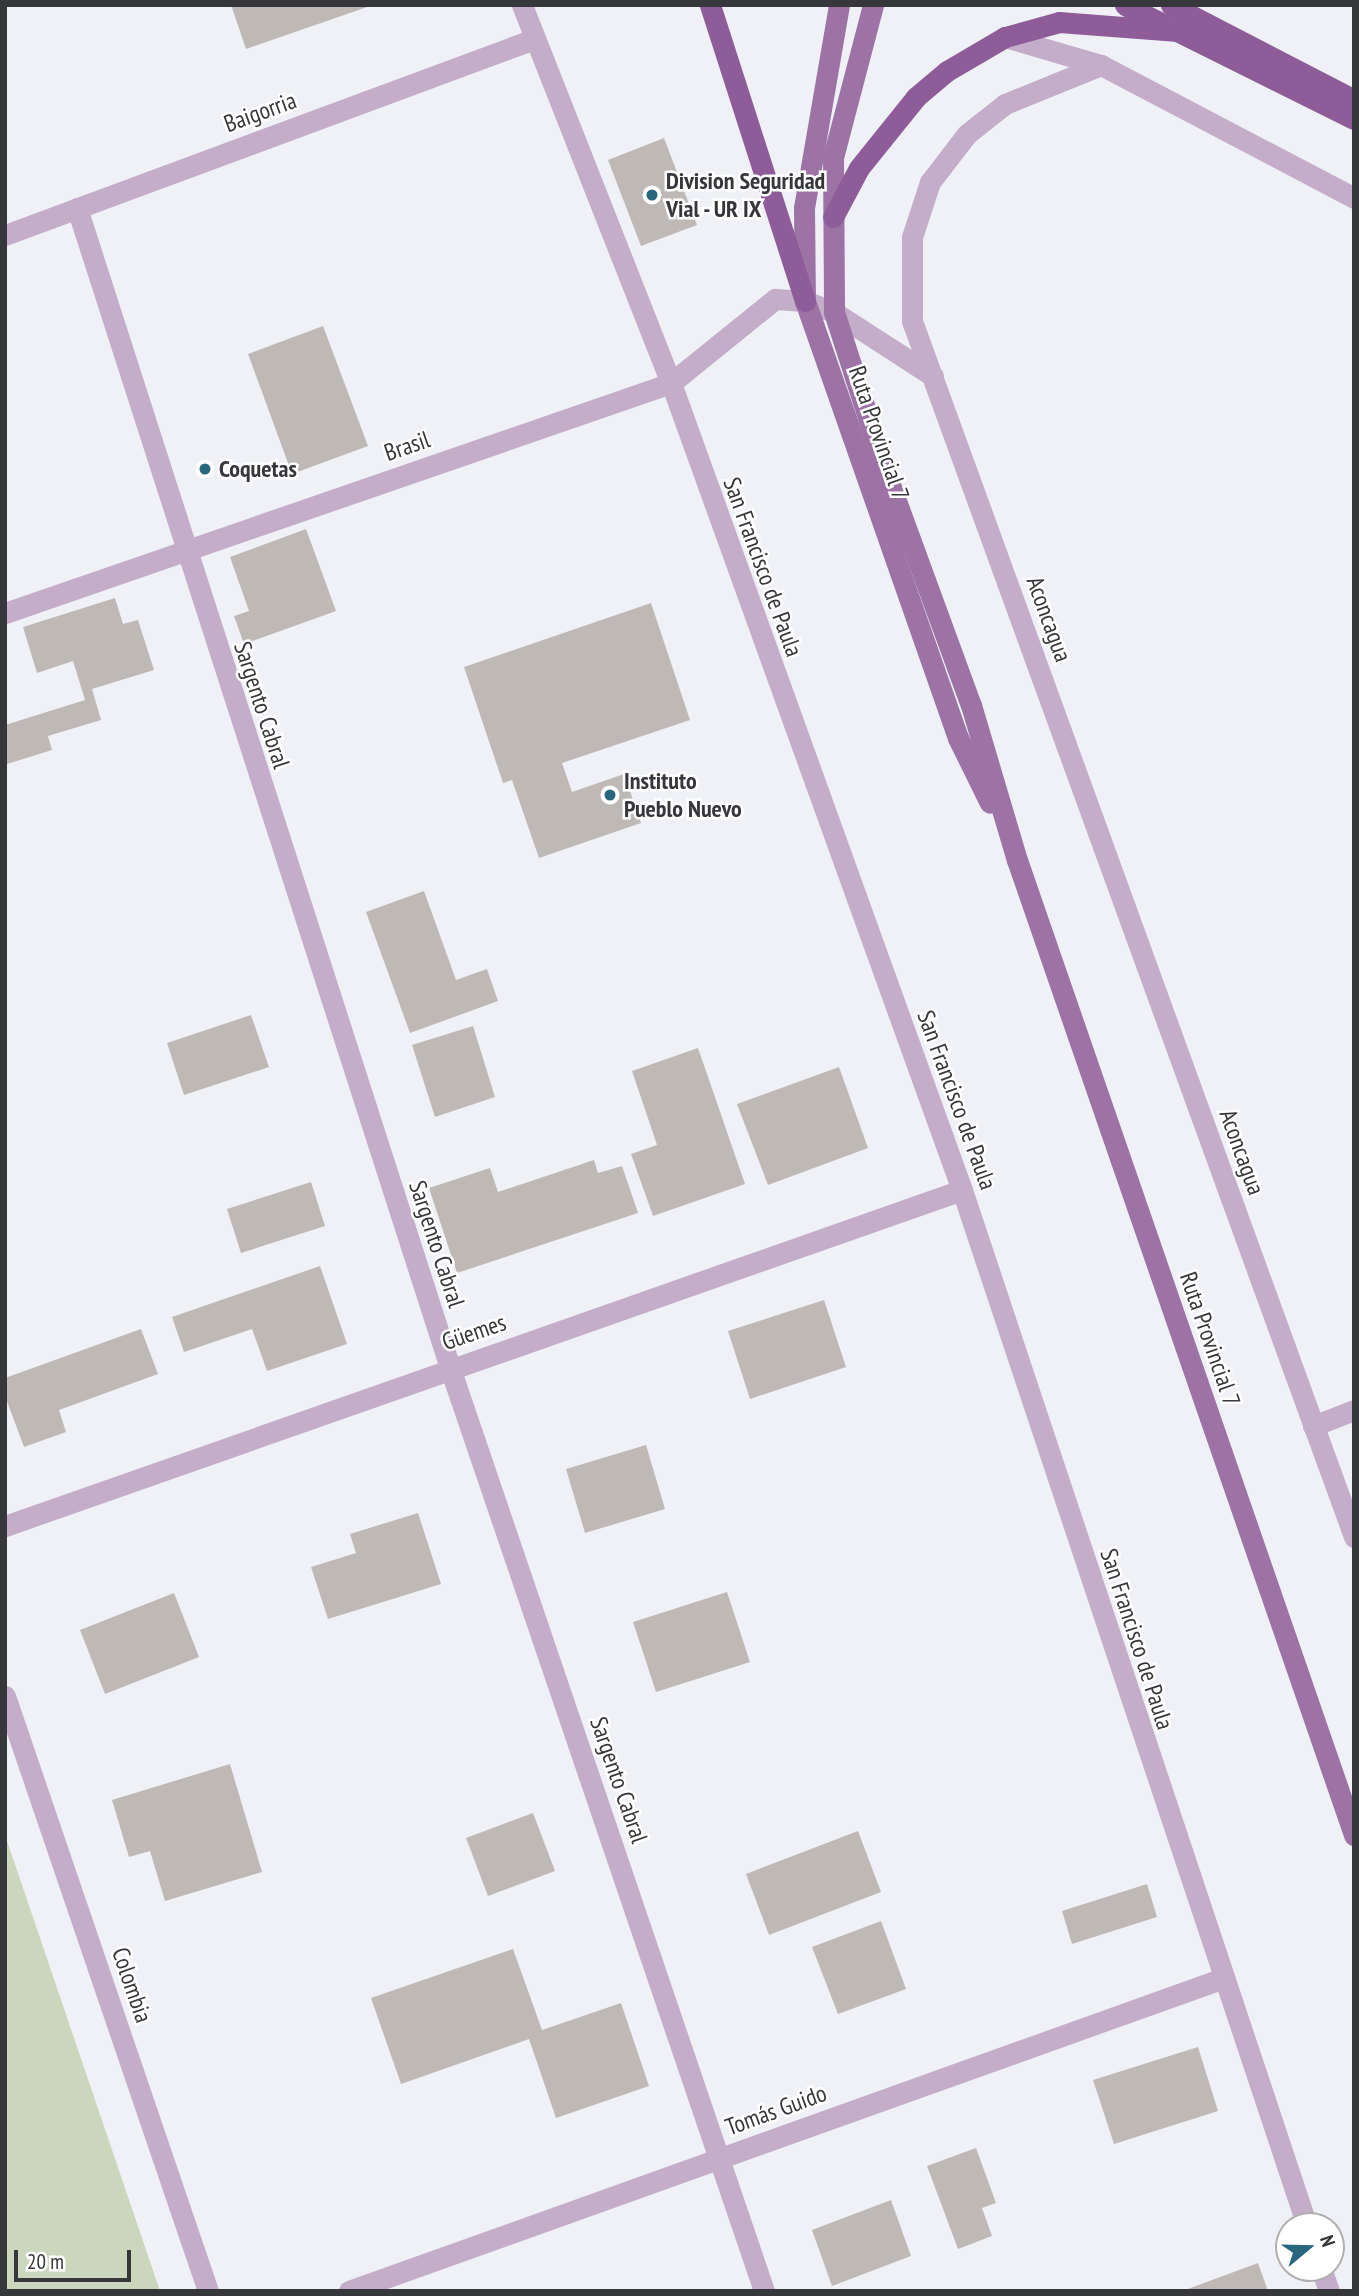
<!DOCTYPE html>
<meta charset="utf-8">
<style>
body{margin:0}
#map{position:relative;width:1359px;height:2296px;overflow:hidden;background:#eff1f7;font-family:"PT Sans Narrow",sans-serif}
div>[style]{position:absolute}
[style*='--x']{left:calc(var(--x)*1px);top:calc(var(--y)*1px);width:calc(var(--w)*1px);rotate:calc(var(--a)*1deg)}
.green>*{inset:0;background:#cad7bd}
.building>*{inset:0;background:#bfb9b5}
.street>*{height:21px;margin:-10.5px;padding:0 10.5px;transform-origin:10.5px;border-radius:10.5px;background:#c4adc9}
.primary>*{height:21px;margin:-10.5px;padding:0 10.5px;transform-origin:10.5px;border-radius:10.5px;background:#9d73a6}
.highway>*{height:21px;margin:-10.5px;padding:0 10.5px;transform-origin:10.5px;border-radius:10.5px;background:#8e5d99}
.dots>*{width:19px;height:19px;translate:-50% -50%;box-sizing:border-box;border:4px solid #fff;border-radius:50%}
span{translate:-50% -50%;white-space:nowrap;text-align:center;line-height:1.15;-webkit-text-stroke:5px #fff;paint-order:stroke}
.street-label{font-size:24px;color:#36373a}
.poi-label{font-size:24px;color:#36373a;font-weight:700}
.left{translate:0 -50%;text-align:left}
.frame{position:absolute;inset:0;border:7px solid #36373a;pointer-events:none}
.north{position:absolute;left:1275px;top:2212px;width:70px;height:70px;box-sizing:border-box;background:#fff;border:2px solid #afafb0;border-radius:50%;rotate:71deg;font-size:19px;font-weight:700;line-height:28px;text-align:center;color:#36373a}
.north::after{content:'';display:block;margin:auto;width:24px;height:32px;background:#28677d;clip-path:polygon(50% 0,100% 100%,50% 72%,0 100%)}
.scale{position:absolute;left:14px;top:2250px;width:117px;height:32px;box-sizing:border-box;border:4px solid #36373a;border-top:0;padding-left:9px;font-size:21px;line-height:24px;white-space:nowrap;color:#36373a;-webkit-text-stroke:5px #fff;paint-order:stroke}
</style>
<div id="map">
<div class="green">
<i style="clip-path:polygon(5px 1835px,160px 2291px,5px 2291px)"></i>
</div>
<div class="building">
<i style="clip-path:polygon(231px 5px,370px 5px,370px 6px,246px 49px)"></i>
<i style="clip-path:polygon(664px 138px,697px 225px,641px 246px,608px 160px)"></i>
<i style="clip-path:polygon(323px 326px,368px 446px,292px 474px,248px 354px)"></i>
<i style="clip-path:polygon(306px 529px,336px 611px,244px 644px,234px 616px,249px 611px,230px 557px)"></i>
<i style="clip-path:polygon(115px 598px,123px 624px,138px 620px,154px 670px,92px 689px,101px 720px,48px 736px,52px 750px,7px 764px,5px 725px,85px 700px,73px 661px,37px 673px,23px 627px)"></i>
<i style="clip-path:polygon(651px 603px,690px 720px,562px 763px,572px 792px,624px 774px,641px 823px,539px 858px,512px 780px,503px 783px,464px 667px)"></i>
<i style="clip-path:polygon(424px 891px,456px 980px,487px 969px,498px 1001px,410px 1033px,366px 912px)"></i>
<i style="clip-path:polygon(251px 1015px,269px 1067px,184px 1095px,167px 1043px)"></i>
<i style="clip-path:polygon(473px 1026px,495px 1097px,435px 1117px,412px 1045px)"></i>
<i style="clip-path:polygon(698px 1048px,745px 1184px,653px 1216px,631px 1154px,657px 1145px,632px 1071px)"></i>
<i style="clip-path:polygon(839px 1067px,868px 1148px,768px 1185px,737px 1104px)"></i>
<i style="clip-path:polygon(594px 1160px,598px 1173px,622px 1166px,638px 1213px,457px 1273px,429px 1188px,490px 1168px,498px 1192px)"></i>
<i style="clip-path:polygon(311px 1182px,325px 1226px,241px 1253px,227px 1209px)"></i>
<i style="clip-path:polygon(320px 1266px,347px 1344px,267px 1371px,252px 1329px,184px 1352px,172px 1317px)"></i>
<i style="clip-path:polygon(824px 1300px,846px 1367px,750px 1399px,728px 1331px)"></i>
<i style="clip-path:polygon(141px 1329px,158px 1374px,59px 1410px,66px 1432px,24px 1447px,5px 1396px,5px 1378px)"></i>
<i style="clip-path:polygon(646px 1445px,665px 1509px,585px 1533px,566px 1469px)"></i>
<i style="clip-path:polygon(418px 1513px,441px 1584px,328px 1619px,311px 1567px,356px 1553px,350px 1534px)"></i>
<i style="clip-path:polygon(727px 1592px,750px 1662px,656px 1692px,633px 1622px)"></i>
<i style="clip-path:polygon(174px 1593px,199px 1657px,105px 1694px,80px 1630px)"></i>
<i style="clip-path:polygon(230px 1764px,262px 1872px,165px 1901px,150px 1851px,129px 1857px,112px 1800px)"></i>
<i style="clip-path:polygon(533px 1813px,555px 1871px,488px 1896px,466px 1838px)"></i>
<i style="clip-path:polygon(858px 1831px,881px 1892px,769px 1935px,746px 1874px)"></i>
<i style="clip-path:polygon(1147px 1884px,1157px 1917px,1072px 1944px,1062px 1911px)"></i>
<i style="clip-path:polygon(881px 1921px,906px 1989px,838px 2014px,812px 1947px)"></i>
<i style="clip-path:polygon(513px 1949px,542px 2030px,621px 2003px,649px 2086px,556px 2118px,529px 2039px,401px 2084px,371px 1998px)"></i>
<i style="clip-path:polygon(1198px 2047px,1218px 2111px,1114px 2144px,1093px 2080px)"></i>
<i style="clip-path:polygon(976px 2148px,996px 2203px,982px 2208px,992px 2236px,958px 2249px,927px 2166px)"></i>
<i style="clip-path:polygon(891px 2200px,911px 2256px,832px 2286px,812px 2230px)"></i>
<i style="clip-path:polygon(1258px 2263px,1268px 2291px,1185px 2291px,1185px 2290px)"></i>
</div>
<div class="street">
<i style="--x:522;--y:5;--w:406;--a:68.5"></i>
<i style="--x:671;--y:383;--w:858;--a:70.17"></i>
<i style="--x:962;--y:1190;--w:1092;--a:71.58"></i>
<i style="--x:1005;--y:37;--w:100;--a:16.3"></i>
<i style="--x:1101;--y:65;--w:286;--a:27.7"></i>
<i style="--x:1101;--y:65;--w:104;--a:157.9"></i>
<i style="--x:1005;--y:104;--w:48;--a:141.7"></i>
<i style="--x:967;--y:134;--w:61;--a:127.6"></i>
<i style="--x:930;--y:182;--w:58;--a:108.1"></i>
<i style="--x:912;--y:237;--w:84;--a:90"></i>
<i style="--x:912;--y:321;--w:1294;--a:70.02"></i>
<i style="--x:77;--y:208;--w:1218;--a:72.17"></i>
<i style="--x:450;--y:1368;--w:975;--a:71.21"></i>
<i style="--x:5;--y:235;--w:564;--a:-20.33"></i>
<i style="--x:5;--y:613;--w:705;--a:-19.05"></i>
<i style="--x:671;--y:383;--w:134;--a:-38.9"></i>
<i style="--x:775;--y:299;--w:30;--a:4"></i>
<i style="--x:805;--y:301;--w:31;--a:21"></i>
<i style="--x:834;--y:312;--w:118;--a:32.9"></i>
<i style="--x:1313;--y:1426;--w:44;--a:-21.3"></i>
<i style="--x:5;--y:1526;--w:1014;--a:-19.35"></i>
<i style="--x:5;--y:1696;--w:629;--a:71.16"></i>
<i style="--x:1321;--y:2268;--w:24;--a:71"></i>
<i style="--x:349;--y:2291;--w:926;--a:-19.69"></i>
</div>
<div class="primary">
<i style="--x:839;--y:5;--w:206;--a:99.8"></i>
<i style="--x:804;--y:208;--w:93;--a:89.4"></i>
<i style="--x:805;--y:301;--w:463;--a:70.7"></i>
<i style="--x:958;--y:738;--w:72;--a:63.8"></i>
<i style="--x:873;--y:5;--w:158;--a:104.7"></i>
<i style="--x:833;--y:158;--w:154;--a:89.6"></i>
<i style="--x:834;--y:312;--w:172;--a:72.1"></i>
<i style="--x:887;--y:476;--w:244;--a:69.9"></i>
<i style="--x:971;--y:705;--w:162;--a:73.5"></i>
<i style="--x:1017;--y:860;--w:1032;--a:70.93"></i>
</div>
<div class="highway">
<i style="--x:710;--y:5;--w:311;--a:72.2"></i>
<i style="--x:1125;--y:5;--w:256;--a:26.5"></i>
<i style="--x:1171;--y:5;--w:206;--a:27.4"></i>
<i style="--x:833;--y:217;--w:55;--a:-62"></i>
<i style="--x:859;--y:168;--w:91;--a:-51.2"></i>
<i style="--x:916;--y:97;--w:40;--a:-40"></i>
<i style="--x:947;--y:71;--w:67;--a:-30.4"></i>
<i style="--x:1005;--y:37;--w:56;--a:-15.5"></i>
<i style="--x:1059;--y:22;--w:116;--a:4.4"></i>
</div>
<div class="dots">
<i style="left:652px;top:195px;background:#28677d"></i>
<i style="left:205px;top:469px;background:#28677d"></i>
<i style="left:610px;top:795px;background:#28677d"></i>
</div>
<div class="street-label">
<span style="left:260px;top:112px;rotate:-20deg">Baigorria</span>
<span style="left:879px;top:433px;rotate:71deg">Ruta Provincial 7</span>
<span style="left:407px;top:446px;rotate:-19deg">Brasil</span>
<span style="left:763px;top:567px;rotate:70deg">San Francisco de Paula</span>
<span style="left:1049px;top:619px;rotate:70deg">Aconcagua</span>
<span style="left:262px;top:705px;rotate:72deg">Sargento Cabral</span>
<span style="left:957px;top:1100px;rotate:70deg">San Francisco de Paula</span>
<span style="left:1242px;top:1152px;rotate:70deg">Aconcagua</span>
<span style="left:437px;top:1244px;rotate:72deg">Sargento Cabral</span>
<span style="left:474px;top:1332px;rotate:-19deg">Güemes</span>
<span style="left:1210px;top:1339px;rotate:71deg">Ruta Provincial 7</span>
<span style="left:1137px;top:1639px;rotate:72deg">San Francisco de Paula</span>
<span style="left:619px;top:1780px;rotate:71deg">Sargento Cabral</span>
<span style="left:132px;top:1985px;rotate:71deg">Colombia</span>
<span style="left:776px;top:2110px;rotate:-20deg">Tomás Guido</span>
</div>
<div class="poi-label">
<span class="left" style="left:666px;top:195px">Division Seguridad<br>Vial - UR IX</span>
<span class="left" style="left:219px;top:469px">Coquetas</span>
<span class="left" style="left:624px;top:795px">Instituto<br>Pueblo Nuevo</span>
</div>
<div class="frame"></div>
<div class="north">N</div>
<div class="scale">20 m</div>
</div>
